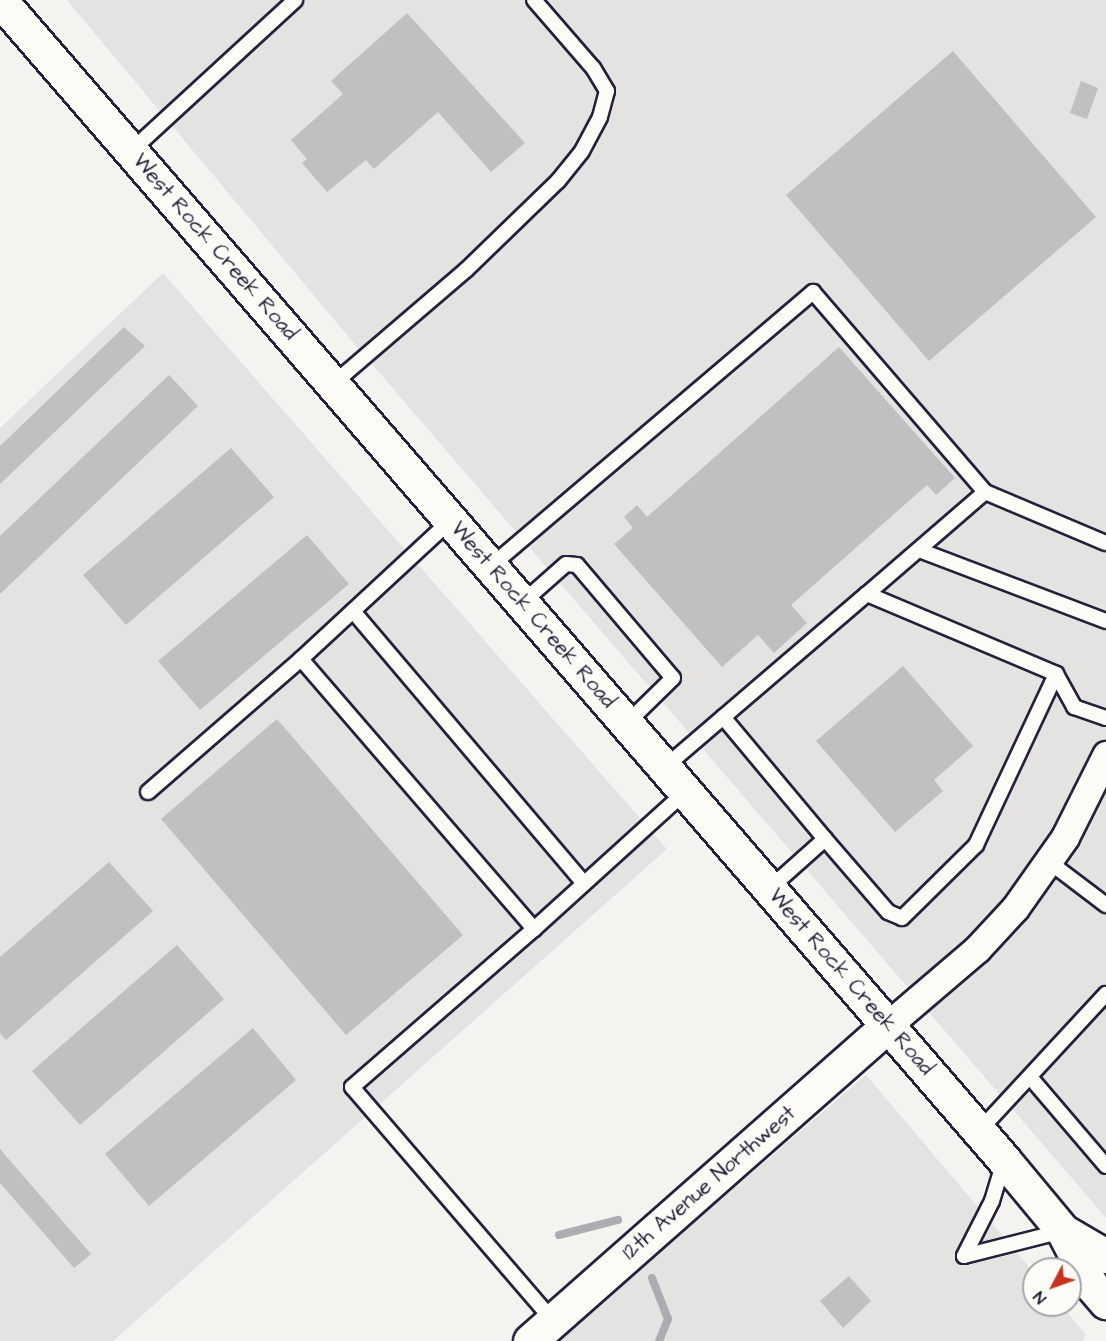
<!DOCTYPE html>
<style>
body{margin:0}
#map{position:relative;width:1106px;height:1341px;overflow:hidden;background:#f4f3ef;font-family:"Architects Daughter",sans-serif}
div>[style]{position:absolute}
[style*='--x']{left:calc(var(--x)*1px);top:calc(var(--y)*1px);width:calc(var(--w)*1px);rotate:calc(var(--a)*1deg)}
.built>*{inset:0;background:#e4e3e2}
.stream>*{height:8px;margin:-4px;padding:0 4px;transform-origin:4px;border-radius:4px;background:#acacb2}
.building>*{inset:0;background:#c0bfc2}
.roads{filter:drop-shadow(2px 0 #22223b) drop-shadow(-2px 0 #22223b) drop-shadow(0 2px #22223b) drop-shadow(0 -2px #22223b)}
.service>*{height:14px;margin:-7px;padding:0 7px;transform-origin:7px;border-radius:7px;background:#fdfcf7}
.minor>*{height:27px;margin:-13.5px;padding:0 13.5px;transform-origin:13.5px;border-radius:13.5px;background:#fdfcf7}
.tertiary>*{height:33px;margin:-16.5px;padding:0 16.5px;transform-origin:16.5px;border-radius:16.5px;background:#fdfcf7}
.secondary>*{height:33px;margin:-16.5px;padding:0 16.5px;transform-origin:16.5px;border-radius:16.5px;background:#fdfcf7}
span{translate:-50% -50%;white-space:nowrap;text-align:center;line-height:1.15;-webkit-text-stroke:5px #fdfcf7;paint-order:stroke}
.street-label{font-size:21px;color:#22223b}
.north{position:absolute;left:1022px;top:1257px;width:60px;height:60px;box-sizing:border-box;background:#fdfcf7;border:2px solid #a5a5ac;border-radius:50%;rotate:229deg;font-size:16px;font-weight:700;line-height:24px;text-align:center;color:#22223b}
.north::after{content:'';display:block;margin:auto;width:21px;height:27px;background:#c8321e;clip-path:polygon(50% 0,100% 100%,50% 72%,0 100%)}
</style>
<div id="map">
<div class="built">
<i style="clip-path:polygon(67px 0,1106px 0,1106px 1218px,346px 334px)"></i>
<i style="clip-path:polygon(163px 273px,667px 849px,113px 1341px,0 1341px,0 428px)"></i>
<i style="clip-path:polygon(866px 1075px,1034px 1273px,1034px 1305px,1061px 1305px,1086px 1335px,1083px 1341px,557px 1341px)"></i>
</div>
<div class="stream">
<i style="--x:559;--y:1235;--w:61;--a:-14.3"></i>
<i style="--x:652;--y:1278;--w:44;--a:68.7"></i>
<i style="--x:668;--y:1319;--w:24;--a:112"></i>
</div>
<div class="building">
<i style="clip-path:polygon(407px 13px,525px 143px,491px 172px,438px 112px,374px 169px,366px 160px,327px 192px,302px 163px,307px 159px,291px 140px,343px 94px,331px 81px)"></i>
<i style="clip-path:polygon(953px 51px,1096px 217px,929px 361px,786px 195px)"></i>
<i style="clip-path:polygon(1081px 81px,1098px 88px,1087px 119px,1070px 113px)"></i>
<i style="clip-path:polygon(124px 327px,145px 346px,0 484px,0 446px)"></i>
<i style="clip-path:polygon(839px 347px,955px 478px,936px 495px,927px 485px,791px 605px,807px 623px,774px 653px,758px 635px,722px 667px,614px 544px,633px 528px,624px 517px,637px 505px,647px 517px)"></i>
<i style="clip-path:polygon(169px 375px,198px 406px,0 594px,0 536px)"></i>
<i style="clip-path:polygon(231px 448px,274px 497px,126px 625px,83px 575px)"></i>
<i style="clip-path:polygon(307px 535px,349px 584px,200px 710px,158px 661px)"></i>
<i style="clip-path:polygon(903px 666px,973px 746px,934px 780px,943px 791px,895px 832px,816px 741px)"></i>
<i style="clip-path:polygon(277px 719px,463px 935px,346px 1035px,161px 819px)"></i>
<i style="clip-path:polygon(109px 862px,153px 911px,6px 1040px,0 1033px,0 957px)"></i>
<i style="clip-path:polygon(177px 945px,224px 999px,80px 1125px,32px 1071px)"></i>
<i style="clip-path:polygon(253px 1028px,296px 1080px,149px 1206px,105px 1154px)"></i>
<i style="clip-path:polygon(0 1149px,91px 1254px,74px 1268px,0 1183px)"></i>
<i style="clip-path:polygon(849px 1276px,871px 1301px,843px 1328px,820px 1301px)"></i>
</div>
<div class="roads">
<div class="service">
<i style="--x:131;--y:151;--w:223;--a:-42.6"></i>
<i style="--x:333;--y:384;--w:175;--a:-40.6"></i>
<i style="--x:466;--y:270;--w:128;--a:-44.1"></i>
<i style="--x:558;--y:181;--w:38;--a:-51"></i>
<i style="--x:582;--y:151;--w:38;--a:-62"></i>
<i style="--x:600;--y:117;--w:27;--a:-75"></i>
<i style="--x:607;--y:91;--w:27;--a:-121"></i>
<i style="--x:593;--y:68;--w:90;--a:-130.9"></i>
<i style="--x:451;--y:520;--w:205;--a:137.2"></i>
<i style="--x:301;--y:659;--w:357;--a:49.2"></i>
<i style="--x:534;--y:929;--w:205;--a:-42.2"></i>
<i style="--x:919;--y:550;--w:200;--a:20.8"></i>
<i style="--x:491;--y:566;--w:423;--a:-40.4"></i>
<i style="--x:813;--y:292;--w:264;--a:49.3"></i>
<i style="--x:867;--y:594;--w:156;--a:-40.8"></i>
<i style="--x:985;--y:492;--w:131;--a:22.9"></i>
<i style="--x:523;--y:602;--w:57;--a:-41.5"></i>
<i style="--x:566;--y:564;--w:11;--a:5"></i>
<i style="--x:577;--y:565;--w:148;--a:49.7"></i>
<i style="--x:673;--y:678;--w:64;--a:135.6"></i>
<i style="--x:353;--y:611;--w:357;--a:49.7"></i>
<i style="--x:723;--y:717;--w:159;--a:50.1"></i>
<i style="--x:825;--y:839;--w:74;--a:138.3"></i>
<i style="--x:665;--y:767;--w:266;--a:-40.6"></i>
<i style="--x:867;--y:594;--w:205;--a:22.9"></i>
<i style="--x:1056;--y:674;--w:38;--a:61"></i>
<i style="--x:1074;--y:707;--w:34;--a:19"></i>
<i style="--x:148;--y:792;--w:203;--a:-41"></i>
<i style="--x:825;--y:839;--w:96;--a:49.2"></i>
<i style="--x:888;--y:912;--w:15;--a:23"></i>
<i style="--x:902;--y:918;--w:104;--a:-44.6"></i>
<i style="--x:976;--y:845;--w:189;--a:-64.9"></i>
<i style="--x:1048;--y:861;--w:73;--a:37.2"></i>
<i style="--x:534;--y:929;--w:241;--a:139"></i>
<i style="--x:352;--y:1087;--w:308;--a:49.3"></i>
<i style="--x:1030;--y:1077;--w:117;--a:49.5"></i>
<i style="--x:979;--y:1131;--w:187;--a:-47.2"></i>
<i style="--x:964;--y:1256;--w:62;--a:-63"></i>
<i style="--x:992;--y:1201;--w:42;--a:-73.3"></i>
<i style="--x:964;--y:1256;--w:102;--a:-14.2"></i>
</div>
<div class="minor">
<i style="--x:888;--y:1025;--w:117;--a:-40.5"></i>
<i style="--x:977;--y:949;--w:56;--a:-47.2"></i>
<i style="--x:1015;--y:908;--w:87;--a:-54.8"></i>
<i style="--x:1065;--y:837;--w:92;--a:-63.4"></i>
</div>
<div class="tertiary">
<i style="--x:530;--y:1341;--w:478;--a:-41.4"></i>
</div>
<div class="secondary">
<i style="--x:0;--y:0;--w:1534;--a:49.12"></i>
<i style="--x:1004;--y:1160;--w:92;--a:50.3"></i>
<i style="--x:1063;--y:1231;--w:61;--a:62.6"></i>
<i style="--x:1091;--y:1285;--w:23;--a:49"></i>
<i style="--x:1063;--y:1231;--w:50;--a:30.2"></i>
</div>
</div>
<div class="street-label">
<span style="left:215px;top:247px;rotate:49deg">West Rock Creek Road</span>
<span style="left:533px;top:615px;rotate:49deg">West Rock Creek Road</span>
<span style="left:851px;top:982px;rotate:49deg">West Rock Creek Road</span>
<span style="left:709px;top:1183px;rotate:-41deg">12th Avenue Northwest</span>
</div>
<div class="north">N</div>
</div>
